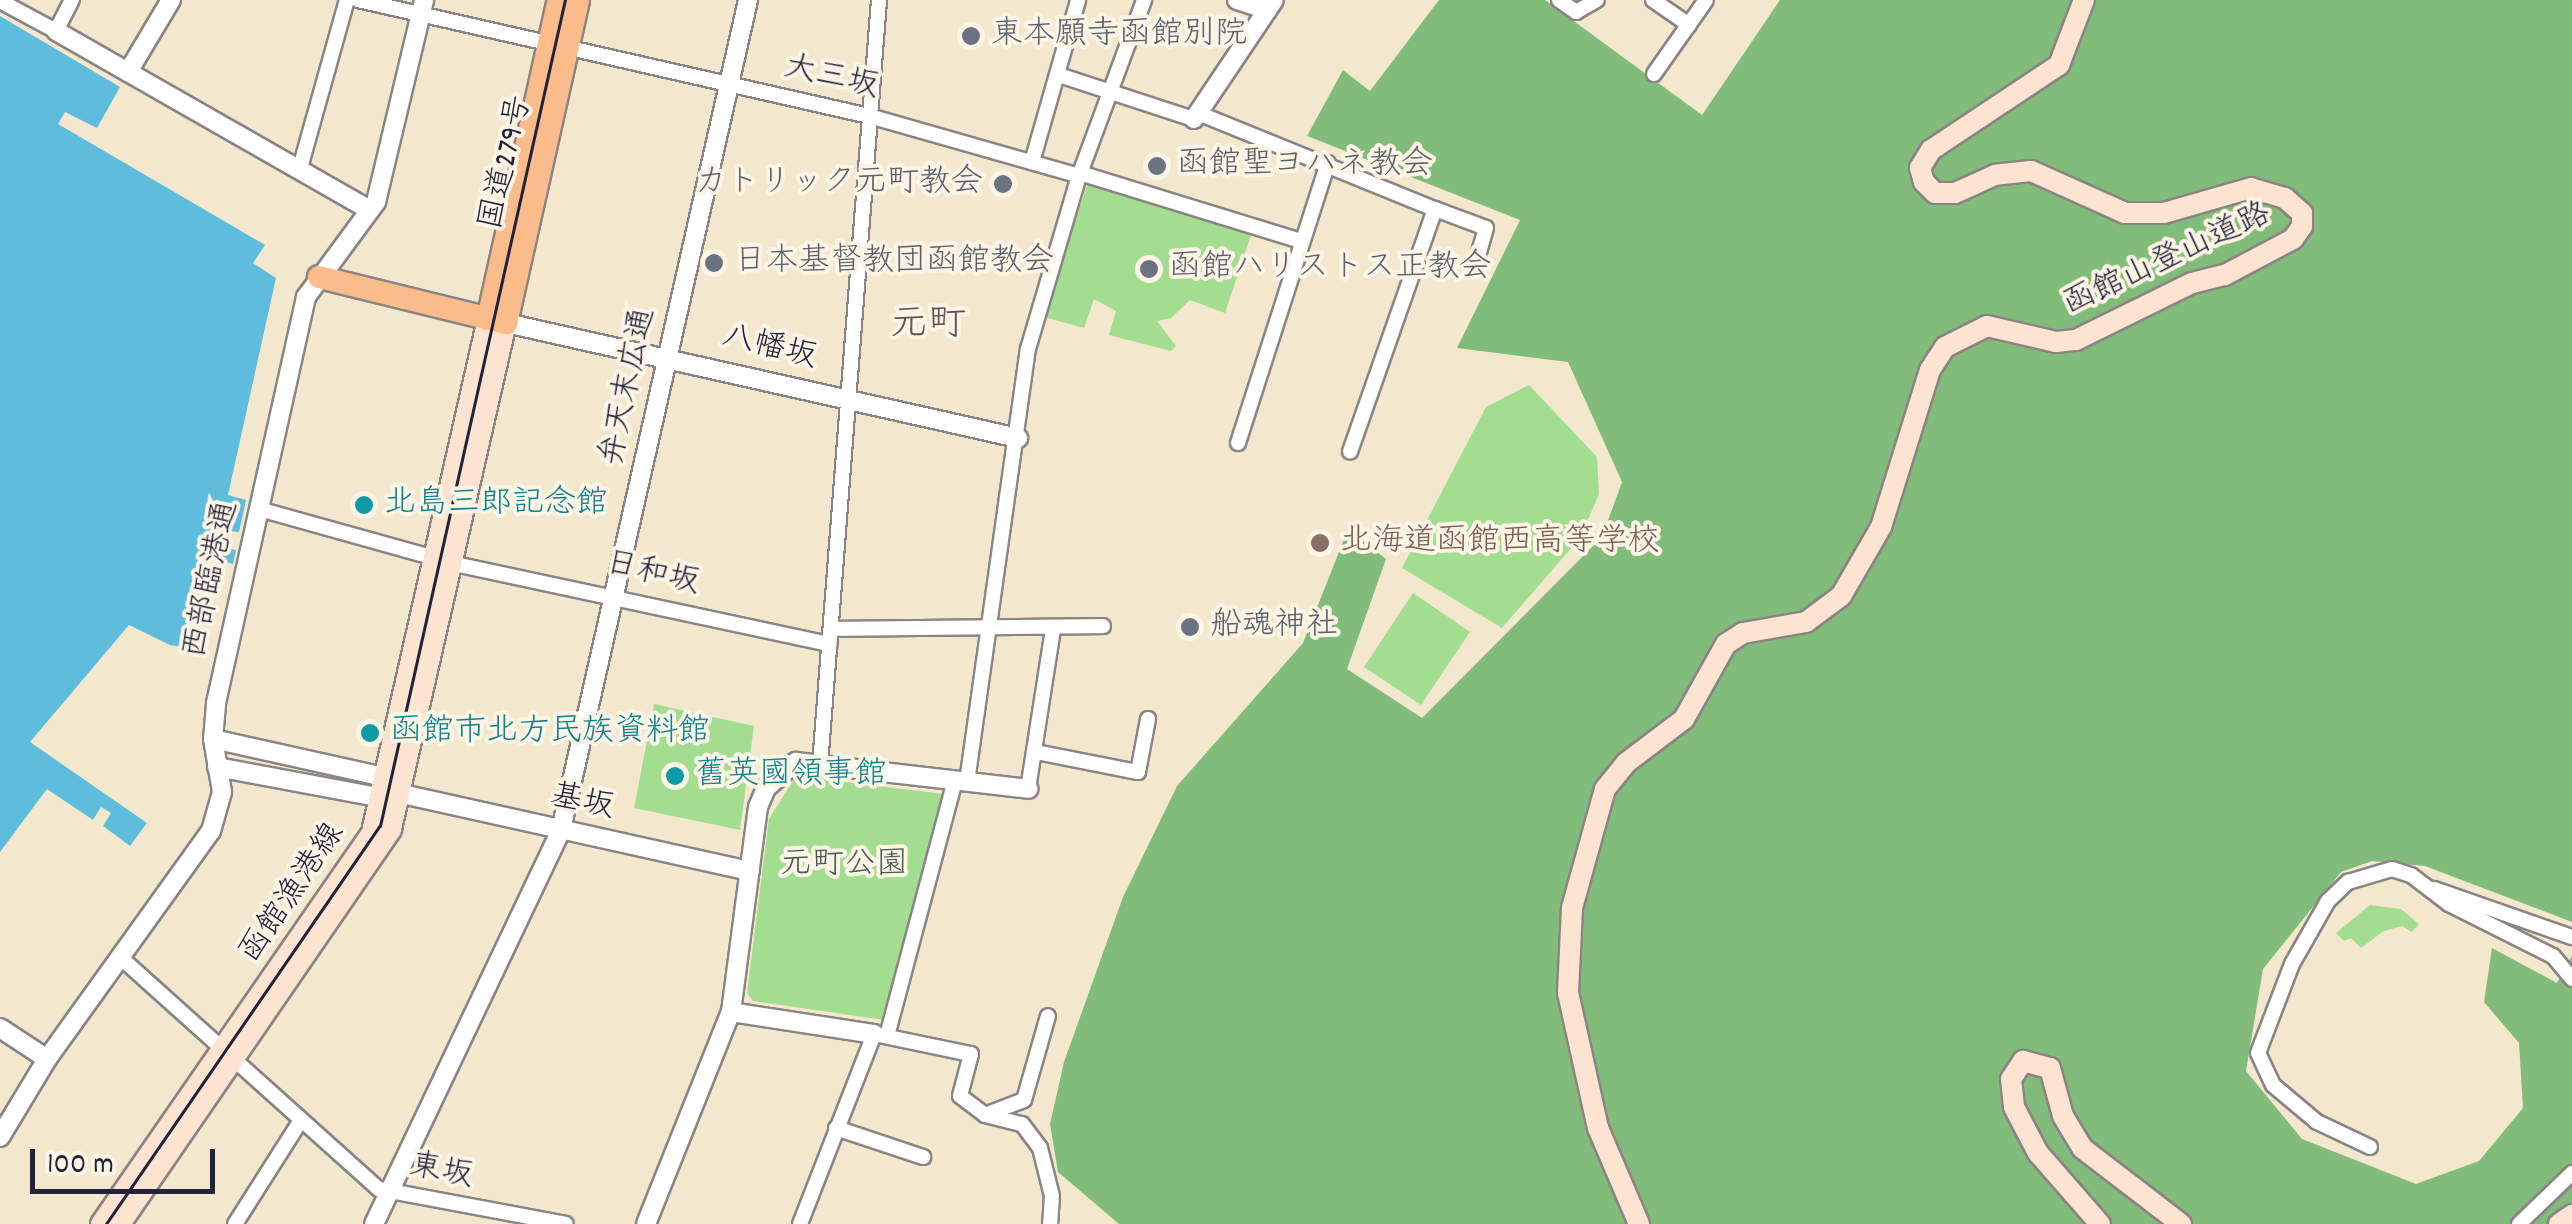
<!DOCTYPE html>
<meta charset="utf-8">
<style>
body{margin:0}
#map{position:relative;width:2572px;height:1224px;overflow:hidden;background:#f3e8ce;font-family:Dekko,"Klee One",sans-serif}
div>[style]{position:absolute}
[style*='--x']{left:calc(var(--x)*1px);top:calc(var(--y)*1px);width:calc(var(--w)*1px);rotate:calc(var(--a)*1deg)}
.green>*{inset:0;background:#a3dd90}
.forest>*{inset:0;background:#82bc7a}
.water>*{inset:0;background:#5ebcdc}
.roads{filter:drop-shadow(2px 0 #8a8584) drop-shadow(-2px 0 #8a8584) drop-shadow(0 2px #8a8584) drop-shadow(0 -2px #8a8584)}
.minor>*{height:14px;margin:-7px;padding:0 7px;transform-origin:7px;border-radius:7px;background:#fff}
.tertiary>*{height:18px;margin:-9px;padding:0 9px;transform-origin:9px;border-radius:9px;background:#fff}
.secondary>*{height:20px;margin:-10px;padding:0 10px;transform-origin:10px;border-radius:10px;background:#fde4d0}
.trunk>*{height:22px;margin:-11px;padding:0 11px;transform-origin:11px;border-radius:11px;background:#f9bc8a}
.tram>*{height:2.5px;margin:-1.25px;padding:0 1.25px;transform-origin:1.25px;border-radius:1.25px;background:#22223b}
.dots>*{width:28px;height:28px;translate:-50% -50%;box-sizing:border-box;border:5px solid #fcf5e5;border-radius:50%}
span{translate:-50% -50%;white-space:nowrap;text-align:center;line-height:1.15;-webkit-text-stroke:8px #fcf5e5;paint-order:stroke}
.worship-label{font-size:32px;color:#5b616d}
.left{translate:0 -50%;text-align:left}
.right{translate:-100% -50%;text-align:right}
.street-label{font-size:32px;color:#22223b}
.culture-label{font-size:32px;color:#0d838f}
.education-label{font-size:32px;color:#785e54}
.park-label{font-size:32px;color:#495a54}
.quarter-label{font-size:38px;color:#674e54}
.scale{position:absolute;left:30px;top:1149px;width:185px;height:45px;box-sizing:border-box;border:5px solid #22223b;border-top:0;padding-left:12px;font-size:30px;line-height:35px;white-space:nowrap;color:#22223b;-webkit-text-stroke:8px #fcf5e5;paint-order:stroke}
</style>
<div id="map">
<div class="green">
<i style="clip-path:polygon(1088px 182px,1253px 229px,1225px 313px,1190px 300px,1171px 318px,1157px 321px,1176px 346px,1171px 351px,1109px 335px,1116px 311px,1094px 299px,1084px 328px,1044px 317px)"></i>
<i style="clip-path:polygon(1529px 385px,1597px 457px,1599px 494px,1580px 538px,1502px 628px,1402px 568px,1486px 407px)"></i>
<i style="clip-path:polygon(1413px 593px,1470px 632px,1421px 705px,1364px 667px)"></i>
<i style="clip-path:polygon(654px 704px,754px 726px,740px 830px,634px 808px)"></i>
<i style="clip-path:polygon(796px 776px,944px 794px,884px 1020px,753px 1001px,747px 993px,769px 819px)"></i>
<i style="clip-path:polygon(2370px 905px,2401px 909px,2419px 924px,2412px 932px,2402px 926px,2384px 931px,2361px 948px,2351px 938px,2344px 941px,2336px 933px)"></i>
</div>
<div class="forest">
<i style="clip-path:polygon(1439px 0,1545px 0,1702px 115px,1780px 0,2572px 0,2572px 922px,2425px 866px,2372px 861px,2341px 872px,2263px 969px,2246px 1071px,2302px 1139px,2416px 1184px,2479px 1161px,2523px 1108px,2519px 1043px,2484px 1002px,2492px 948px,2557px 983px,2572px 956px,2572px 1224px,1119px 1224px,1058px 1172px,1050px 1124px,1064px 1062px,1123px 897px,1177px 786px,1303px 643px,1348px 529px,1386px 559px,1347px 669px,1422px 718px,1602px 537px,1622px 482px,1568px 362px,1457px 348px,1520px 220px,1307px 136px,1343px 70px,1370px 91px)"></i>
</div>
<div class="water">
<i style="clip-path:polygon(0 16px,120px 87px,97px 128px,65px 112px,58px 124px,265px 245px,253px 263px,276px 278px,228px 495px,246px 500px,239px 532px,228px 531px,225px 548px,236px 550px,233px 564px,206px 556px,195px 600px,206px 603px,203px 616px,189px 614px,186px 631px,197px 635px,195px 649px,170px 645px,129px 625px,30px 742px,147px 823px,130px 846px,103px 826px,111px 813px,101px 807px,93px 820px,47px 789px,0 852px)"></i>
</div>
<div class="roads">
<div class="minor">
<i style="--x:358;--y:0;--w:524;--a:12.79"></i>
<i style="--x:869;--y:116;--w:218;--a:15.9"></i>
<i style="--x:1559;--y:0;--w:21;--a:35"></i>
<i style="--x:1576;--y:12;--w:24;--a:-30"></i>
<i style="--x:1653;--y:0;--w:44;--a:34.8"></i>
<i style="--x:0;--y:1;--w:64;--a:28.2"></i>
<i style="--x:56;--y:31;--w:35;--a:-63"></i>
<i style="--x:1654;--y:74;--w:90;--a:-54.9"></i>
<i style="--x:1059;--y:75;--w:142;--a:18.1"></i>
<i style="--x:1198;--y:113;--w:256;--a:22.1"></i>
<i style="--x:1435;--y:209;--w:257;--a:109.3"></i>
<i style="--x:1032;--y:162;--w:168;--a:-74.1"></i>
<i style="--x:300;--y:168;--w:174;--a:-74.4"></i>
<i style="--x:1080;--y:173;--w:231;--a:17.1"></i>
<i style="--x:1435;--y:209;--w:54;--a:20.4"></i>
<i style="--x:1486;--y:228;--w:36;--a:106"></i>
<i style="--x:1238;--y:443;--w:294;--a:-72.2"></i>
<i style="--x:259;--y:509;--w:209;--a:15.6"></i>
<i style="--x:460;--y:565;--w:378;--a:12.1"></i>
<i style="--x:831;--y:629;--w:272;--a:-0.6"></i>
<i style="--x:1036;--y:752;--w:104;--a:11.1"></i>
<i style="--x:1138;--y:772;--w:54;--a:-79.3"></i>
<i style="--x:820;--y:765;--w:767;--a:-85.59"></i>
<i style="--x:967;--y:782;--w:437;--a:-82"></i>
<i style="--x:1028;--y:349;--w:180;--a:-73.6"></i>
<i style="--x:1079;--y:176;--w:188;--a:-69.7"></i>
<i style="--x:1028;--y:789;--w:162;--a:-81.1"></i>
<i style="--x:2434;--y:889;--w:146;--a:19.2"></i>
<i style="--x:120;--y:957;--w:348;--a:41.9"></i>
<i style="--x:379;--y:1189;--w:190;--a:10.6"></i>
<i style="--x:887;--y:1036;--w:265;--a:-75.1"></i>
<i style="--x:990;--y:1113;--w:36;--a:-21"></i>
<i style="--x:1024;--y:1100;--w:87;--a:-74.1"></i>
<i style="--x:836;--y:1128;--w:92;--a:18.4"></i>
<i style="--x:2370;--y:1147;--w:59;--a:-154.7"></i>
<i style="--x:2317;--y:1122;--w:57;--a:-139.9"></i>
<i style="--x:2273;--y:1085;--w:35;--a:-115"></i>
<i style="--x:2258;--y:1053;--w:95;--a:-69.1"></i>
<i style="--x:2292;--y:964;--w:73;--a:-60.3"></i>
<i style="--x:2328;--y:901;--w:28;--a:-44"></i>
<i style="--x:2348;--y:882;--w:46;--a:-16.5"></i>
<i style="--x:2392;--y:869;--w:20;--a:18"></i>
<i style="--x:2411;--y:875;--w:48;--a:37.3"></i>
<i style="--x:2449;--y:904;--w:116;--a:26.6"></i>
<i style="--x:2553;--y:956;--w:30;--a:50"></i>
<i style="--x:235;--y:1224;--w:123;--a:-57.6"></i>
<i style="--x:800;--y:1224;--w:204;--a:-68.7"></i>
<i style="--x:874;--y:1034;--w:99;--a:11.7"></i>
<i style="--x:971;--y:1054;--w:43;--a:104.7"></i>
<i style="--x:960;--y:1096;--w:31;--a:37"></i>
<i style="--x:985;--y:1115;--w:38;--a:14"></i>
<i style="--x:1022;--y:1124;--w:30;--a:53"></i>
<i style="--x:1040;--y:1148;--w:49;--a:76"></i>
<i style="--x:1052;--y:1196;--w:28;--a:94"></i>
<i style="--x:2519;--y:1224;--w:74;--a:-43.9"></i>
</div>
<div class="tertiary">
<i style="--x:1237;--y:0;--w:32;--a:18"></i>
<i style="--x:56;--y:31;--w:361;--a:29.7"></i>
<i style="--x:128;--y:72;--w:84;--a:-59.2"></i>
<i style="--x:1194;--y:119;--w:143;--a:-56.1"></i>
<i style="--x:506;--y:323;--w:525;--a:12.66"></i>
<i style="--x:213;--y:739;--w:166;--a:12.5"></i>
<i style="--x:375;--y:775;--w:33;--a:35"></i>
<i style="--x:402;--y:794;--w:356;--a:12.5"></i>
<i style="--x:217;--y:767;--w:174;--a:10.6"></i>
<i style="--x:0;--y:1028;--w:56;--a:33.4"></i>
<i style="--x:874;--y:1034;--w:145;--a:-171.3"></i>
<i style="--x:731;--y:1012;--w:207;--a:-82.5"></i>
<i style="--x:758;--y:807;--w:21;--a:-67"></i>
<i style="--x:766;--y:788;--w:40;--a:-41"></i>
<i style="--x:796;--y:762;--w:234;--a:6.6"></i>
<i style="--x:0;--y:1137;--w:91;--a:-58.9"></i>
<i style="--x:47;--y:1059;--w:281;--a:-54.3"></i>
<i style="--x:211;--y:831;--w:41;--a:-74.2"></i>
<i style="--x:222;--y:792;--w:54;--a:-99.6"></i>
<i style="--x:213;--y:739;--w:36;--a:-85"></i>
<i style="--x:216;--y:703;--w:416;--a:-77.5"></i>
<i style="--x:306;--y:297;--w:118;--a:-53.6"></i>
<i style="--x:376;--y:202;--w:208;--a:-76.6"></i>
<i style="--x:374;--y:1224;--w:436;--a:-64.6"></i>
<i style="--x:561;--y:830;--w:851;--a:-77.3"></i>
<i style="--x:646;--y:1224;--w:228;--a:-68.2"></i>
</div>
<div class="secondary">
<i style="--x:101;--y:1224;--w:477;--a:-55.3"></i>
<i style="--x:372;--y:832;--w:526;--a:-77.26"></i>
<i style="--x:120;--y:1224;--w:479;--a:-55.5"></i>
<i style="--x:391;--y:829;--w:519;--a:-77.2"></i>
<i style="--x:1639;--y:1224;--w:104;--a:-113.1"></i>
<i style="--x:1598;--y:1128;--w:138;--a:-102.5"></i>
<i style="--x:1568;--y:993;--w:85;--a:-87.3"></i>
<i style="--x:1572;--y:908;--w:123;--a:-74.5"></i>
<i style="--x:1605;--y:789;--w:33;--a:-51"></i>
<i style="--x:1626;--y:763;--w:73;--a:-37.2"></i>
<i style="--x:1684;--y:719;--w:86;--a:-60.8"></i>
<i style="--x:1726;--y:644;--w:20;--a:-33"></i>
<i style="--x:1743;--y:633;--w:64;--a:-9.9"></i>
<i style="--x:1806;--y:622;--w:44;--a:-36.6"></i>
<i style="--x:1841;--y:596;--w:80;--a:-59.9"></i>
<i style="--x:1881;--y:527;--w:164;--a:-72.7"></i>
<i style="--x:1930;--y:370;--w:27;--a:-57"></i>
<i style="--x:1945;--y:347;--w:47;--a:-26.6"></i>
<i style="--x:1987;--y:326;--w:71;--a:13.1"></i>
<i style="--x:2056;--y:342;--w:20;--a:-6"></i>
<i style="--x:2076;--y:340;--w:129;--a:-26.2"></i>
<i style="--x:2192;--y:283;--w:34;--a:-14"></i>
<i style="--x:2225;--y:275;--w:77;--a:-27.9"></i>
<i style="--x:2293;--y:239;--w:16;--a:-55"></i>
<i style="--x:2302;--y:226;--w:13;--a:-90"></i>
<i style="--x:2302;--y:213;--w:23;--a:-139"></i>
<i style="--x:2285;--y:198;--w:35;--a:-164"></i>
<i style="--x:2251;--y:188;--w:91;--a:164"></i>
<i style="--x:2164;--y:213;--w:39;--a:180"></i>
<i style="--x:2125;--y:213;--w:103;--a:-155.9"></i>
<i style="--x:2031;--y:171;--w:36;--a:174"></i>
<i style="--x:1995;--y:175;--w:44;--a:155.8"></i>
<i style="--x:1955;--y:193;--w:20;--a:180"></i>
<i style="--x:1935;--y:193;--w:16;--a:-135"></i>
<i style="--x:1924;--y:182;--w:15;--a:-106"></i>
<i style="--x:1920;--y:168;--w:21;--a:-59"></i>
<i style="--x:1931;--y:150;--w:154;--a:-33.6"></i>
<i style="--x:2059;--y:65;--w:70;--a:-69"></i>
<i style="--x:2100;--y:1224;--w:94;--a:-131.1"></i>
<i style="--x:2038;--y:1153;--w:52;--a:-117.6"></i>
<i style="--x:2014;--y:1107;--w:28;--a:-96"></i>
<i style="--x:2011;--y:1079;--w:22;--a:-56"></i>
<i style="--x:2023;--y:1061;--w:28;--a:15"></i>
<i style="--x:2050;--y:1068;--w:50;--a:74.8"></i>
<i style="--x:2063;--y:1116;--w:37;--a:59"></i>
<i style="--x:2082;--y:1148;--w:125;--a:37.5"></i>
<i style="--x:2559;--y:1224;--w:16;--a:-35"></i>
</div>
<div class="trunk">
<i style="--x:319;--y:277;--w:193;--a:13.8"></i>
<i style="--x:506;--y:323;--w:331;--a:-77.4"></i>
<i style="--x:488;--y:319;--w:327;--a:-77.5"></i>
</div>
</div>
<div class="tram">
<i style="--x:106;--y:1224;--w:483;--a:-55.5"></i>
<i style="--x:380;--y:826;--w:846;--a:-77.38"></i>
</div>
<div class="dots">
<i style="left:971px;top:36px;background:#6b7280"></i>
<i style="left:1157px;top:166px;background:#6b7280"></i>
<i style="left:1003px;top:184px;background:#6b7280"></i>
<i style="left:714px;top:263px;background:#6b7280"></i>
<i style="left:1149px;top:269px;background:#6b7280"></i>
<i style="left:364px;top:505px;background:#0f9aa8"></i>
<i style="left:1320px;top:543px;background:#8d6e63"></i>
<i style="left:1190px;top:627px;background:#6b7280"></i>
<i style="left:370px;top:733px;background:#0f9aa8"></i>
<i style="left:675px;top:776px;background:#0f9aa8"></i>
</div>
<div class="worship-label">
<span class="left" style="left:991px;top:36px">東本願寺函館別院</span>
<span class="left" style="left:1177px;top:166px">函館聖ヨハネ教会</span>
<span class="right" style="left:983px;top:184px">カトリック元町教会</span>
<span class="left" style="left:734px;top:263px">日本基督教団函館教会</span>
<span class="left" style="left:1169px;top:269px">函館ハリストス正教会</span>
<span class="left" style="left:1210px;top:627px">船魂神社</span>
</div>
<div class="street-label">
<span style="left:831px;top:79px;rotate:13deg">大三坂</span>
<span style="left:508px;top:163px;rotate:-77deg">国道279号</span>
<span style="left:2168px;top:261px;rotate:-25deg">函館山登山道路</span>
<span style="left:769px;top:349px;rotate:14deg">八幡坂</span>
<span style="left:630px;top:387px;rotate:-78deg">弁天末広通</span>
<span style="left:652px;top:575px;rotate:13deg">日和坂</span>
<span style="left:213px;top:580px;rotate:-78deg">西部臨港通</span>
<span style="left:582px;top:804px;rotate:12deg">基坂</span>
<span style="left:294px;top:894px;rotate:-56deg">函館漁港線</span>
<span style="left:441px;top:1173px;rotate:11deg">東坂</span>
</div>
<div class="culture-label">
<span class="left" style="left:384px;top:505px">北島三郎記念館</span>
<span class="left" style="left:390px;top:733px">函館市北方民族資料館</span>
<span class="left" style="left:695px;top:776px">舊英國領事館</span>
</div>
<div class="education-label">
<span class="left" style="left:1340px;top:543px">北海道函館西高等学校</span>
</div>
<div class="park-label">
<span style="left:844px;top:866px">元町公園</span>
</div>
<div class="quarter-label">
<span style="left:928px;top:327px">元町</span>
</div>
<div class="scale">100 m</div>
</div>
